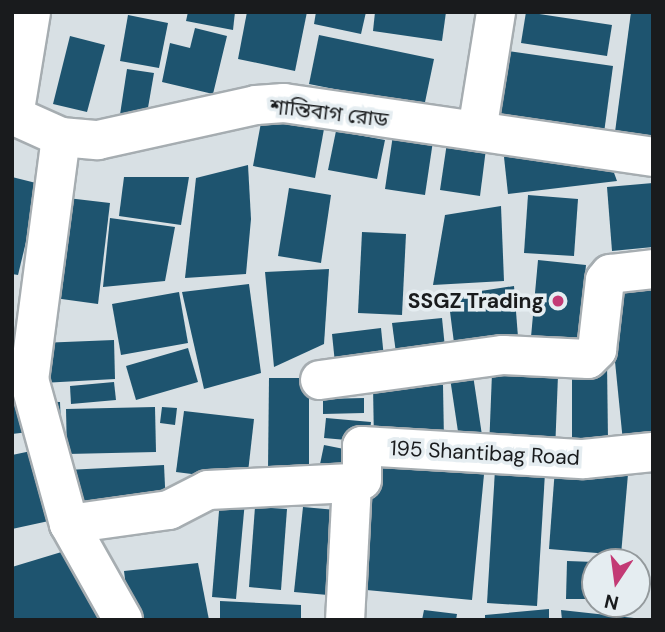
<!DOCTYPE html>
<meta charset="utf-8">
<style>
body{margin:0}
#map{position:relative;width:665px;height:632px;overflow:hidden;background:#d8e0e4;font-family:"DM Sans","Noto Sans Bengali",sans-serif}
div>[style]{position:absolute}
[style*='--x']{left:calc(var(--x)*1px);top:calc(var(--y)*1px);width:calc(var(--w)*1px);rotate:calc(var(--a)*1deg)}
.building>*{inset:0;background:#1e546f}
.roads{filter:drop-shadow(2px 0 #a6adb1) drop-shadow(-2px 0 #a6adb1) drop-shadow(0 2px #a6adb1) drop-shadow(0 -2px #a6adb1)}
.minor>*{height:38px;margin:-19px;padding:0 19px;transform-origin:19px;border-radius:19px;background:#fff}
.dots>*{width:19px;height:19px;translate:-50% -50%;box-sizing:border-box;border:4px solid #e5edf1;border-radius:50%}
span{translate:-50% -50%;white-space:nowrap;text-align:center;line-height:1.15;-webkit-text-stroke:7px #e5edf1;paint-order:stroke}
.street-label{font-size:21px;color:#191b1d}
.poi-label{font-size:21px;color:#191b1d;font-weight:700}
.right{translate:-100% -50%;text-align:right}
.frame{position:absolute;inset:0;border:14px solid #191b1d;pointer-events:none}
.north{position:absolute;left:581px;top:548px;width:70px;height:70px;box-sizing:border-box;background:#e5edf1;border:2px solid #93999c;border-radius:50%;rotate:193deg;font-size:19px;font-weight:700;line-height:28px;text-align:center;color:#191b1d}
.north::after{content:'';display:block;margin:auto;width:24px;height:32px;background:#c33a75;clip-path:polygon(50% 0,100% 100%,50% 72%,0 100%)}
</style>
<div id="map">
<div class="building">
<i style="clip-path:polygon(188px 12px,235px 12px,233px 30px,186px 21px)"></i>
<i style="clip-path:polygon(247px 12px,307px 12px,295px 71px,238px 59px)"></i>
<i style="clip-path:polygon(316px 12px,366px 12px,361px 34px,314px 24px)"></i>
<i style="clip-path:polygon(375px 12px,446px 12px,442px 41px,373px 31px)"></i>
<i style="clip-path:polygon(526px 12px,612px 25px,607px 56px,521px 43px)"></i>
<i style="clip-path:polygon(631px 12px,653px 12px,653px 137px,615px 132px)"></i>
<i style="clip-path:polygon(128px 15px,168px 23px,159px 68px,120px 61px)"></i>
<i style="clip-path:polygon(195px 28px,227px 36px,213px 94px,162px 82px,170px 43px,190px 48px)"></i>
<i style="clip-path:polygon(319px 35px,434px 59px,424px 107px,309px 84px)"></i>
<i style="clip-path:polygon(70px 36px,105px 45px,87px 112px,53px 104px)"></i>
<i style="clip-path:polygon(508px 51px,613px 66px,604px 133px,499px 117px)"></i>
<i style="clip-path:polygon(127px 69px,154px 73px,145px 125px,119px 121px)"></i>
<i style="clip-path:polygon(262px 117px,324px 129px,315px 178px,253px 166px)"></i>
<i style="clip-path:polygon(336px 131px,385px 140px,377px 179px,328px 170px)"></i>
<i style="clip-path:polygon(393px 135px,433px 141px,425px 195px,385px 189px)"></i>
<i style="clip-path:polygon(448px 136px,487px 141px,480px 196px,440px 190px)"></i>
<i style="clip-path:polygon(504px 157px,609px 159px,617px 181px,508px 194px)"></i>
<i style="clip-path:polygon(248px 165px,251px 219px,246px 274px,185px 278px,196px 178px)"></i>
<i style="clip-path:polygon(12px 177px,40px 184px,18px 275px,12px 274px)"></i>
<i style="clip-path:polygon(124px 177px,189px 177px,181px 225px,119px 216px)"></i>
<i style="clip-path:polygon(653px 183px,653px 247px,612px 251px,607px 187px)"></i>
<i style="clip-path:polygon(289px 188px,331px 195px,321px 263px,278px 256px)"></i>
<i style="clip-path:polygon(528px 195px,578px 199px,574px 256px,524px 253px)"></i>
<i style="clip-path:polygon(59px 197px,110px 203px,98px 304px,47px 297px)"></i>
<i style="clip-path:polygon(501px 206px,504px 281px,433px 285px,445px 215px)"></i>
<i style="clip-path:polygon(110px 218px,175px 227px,165px 281px,103px 287px)"></i>
<i style="clip-path:polygon(362px 232px,406px 234px,402px 315px,358px 313px)"></i>
<i style="clip-path:polygon(538px 260px,586px 265px,578px 342px,531px 337px)"></i>
<i style="clip-path:polygon(329px 269px,324px 344px,274px 367px,265px 272px)"></i>
<i style="clip-path:polygon(249px 284px,261px 373px,204px 389px,182px 292px)"></i>
<i style="clip-path:polygon(514px 286px,518px 337px,454px 343px,448px 296px)"></i>
<i style="clip-path:polygon(653px 287px,653px 439px,623px 442px,608px 291px)"></i>
<i style="clip-path:polygon(179px 292px,188px 343px,121px 355px,112px 304px)"></i>
<i style="clip-path:polygon(442px 318px,445px 348px,396px 353px,392px 323px)"></i>
<i style="clip-path:polygon(381px 328px,384px 358px,335px 363px,332px 334px)"></i>
<i style="clip-path:polygon(114px 340px,115px 379px,42px 383px,40px 343px)"></i>
<i style="clip-path:polygon(188px 348px,198px 382px,136px 400px,126px 366px)"></i>
<i style="clip-path:polygon(607px 362px,608px 441px,572px 441px,572px 363px)"></i>
<i style="clip-path:polygon(492px 373px,558px 375px,555px 452px,489px 449px)"></i>
<i style="clip-path:polygon(473px 375px,483px 442px,460px 445px,450px 378px)"></i>
<i style="clip-path:polygon(269px 378px,309px 378px,309px 470px,268px 469px)"></i>
<i style="clip-path:polygon(114px 382px,116px 400px,71px 404px,70px 386px)"></i>
<i style="clip-path:polygon(443px 385px,444px 441px,374px 442px,373px 386px)"></i>
<i style="clip-path:polygon(364px 398px,364px 413px,323px 414px,323px 399px)"></i>
<i style="clip-path:polygon(12px 401px,60px 402px,61px 428px,12px 434px)"></i>
<i style="clip-path:polygon(155px 407px,156px 452px,67px 454px,66px 409px)"></i>
<i style="clip-path:polygon(162px 407px,177px 408px,175px 425px,160px 423px)"></i>
<i style="clip-path:polygon(184px 411px,254px 419px,247px 481px,176px 472px)"></i>
<i style="clip-path:polygon(326px 418px,371px 422px,369px 442px,324px 438px)"></i>
<i style="clip-path:polygon(324px 445px,359px 452px,354px 476px,319px 469px)"></i>
<i style="clip-path:polygon(36px 450px,58px 519px,12px 529px,12px 455px)"></i>
<i style="clip-path:polygon(368px 453px,485px 464px,472px 600px,356px 589px)"></i>
<i style="clip-path:polygon(164px 465px,166px 507px,69px 512px,67px 470px)"></i>
<i style="clip-path:polygon(555px 468px,628px 474px,621px 555px,549px 549px)"></i>
<i style="clip-path:polygon(495px 470px,545px 473px,537px 606px,487px 603px)"></i>
<i style="clip-path:polygon(220px 499px,245px 501px,236px 599px,212px 597px)"></i>
<i style="clip-path:polygon(255px 507px,287px 509px,281px 590px,249px 587px)"></i>
<i style="clip-path:polygon(303px 507px,336px 510px,328px 595px,294px 592px)"></i>
<i style="clip-path:polygon(78px 547px,98px 620px,12px 620px,12px 567px)"></i>
<i style="clip-path:polygon(567px 561px,595px 562px,595px 599px,566px 599px)"></i>
<i style="clip-path:polygon(198px 563px,209px 620px,130px 620px,124px 571px)"></i>
<i style="clip-path:polygon(220px 601px,301px 605px,301px 620px,220px 620px)"></i>
<i style="clip-path:polygon(549px 609px,549px 620px,485px 620px,485px 615px)"></i>
<i style="clip-path:polygon(424px 610px,457px 614px,456px 620px,422px 620px)"></i>
<i style="clip-path:polygon(561px 610px,634px 618px,634px 620px,562px 620px)"></i>
</div>
<div class="roads">
<div class="minor">
<i style="--x:12;--y:115;--w:54;--a:24.2"></i>
<i style="--x:61;--y:137;--w:37;--a:5"></i>
<i style="--x:98;--y:140;--w:162;--a:-12.5"></i>
<i style="--x:256;--y:105;--w:28;--a:-4"></i>
<i style="--x:284;--y:103;--w:373;--a:8.3"></i>
<i style="--x:14;--y:116;--w:105;--a:-80.7"></i>
<i style="--x:477;--y:131;--w:121;--a:-80.9"></i>
<i style="--x:61;--y:137;--w:244;--a:97.5"></i>
<i style="--x:29;--y:379;--w:150;--a:74.6"></i>
<i style="--x:69;--y:524;--w:110;--a:60.6"></i>
<i style="--x:320;--y:380;--w:185;--a:-7.8"></i>
<i style="--x:503;--y:355;--w:85;--a:2.7"></i>
<i style="--x:588;--y:359;--w:13;--a:-45"></i>
<i style="--x:597;--y:350;--w:70;--a:-83.5"></i>
<i style="--x:605;--y:280;--w:8;--a:-50"></i>
<i style="--x:610;--y:274;--w:43;--a:-6.6"></i>
<i style="--x:352;--y:483;--w:10;--a:-17"></i>
<i style="--x:362;--y:480;--w:34;--a:-90"></i>
<i style="--x:362;--y:446;--w:222;--a:3.4"></i>
<i style="--x:584;--y:459;--w:69;--a:-5.8"></i>
<i style="--x:69;--y:524;--w:101;--a:-8"></i>
<i style="--x:169;--y:510;--w:44;--a:-27.1"></i>
<i style="--x:208;--y:490;--w:144;--a:-2.8"></i>
<i style="--x:352;--y:483;--w:137;--a:92.9"></i>
</div>
</div>
<div class="dots">
<i style="left:558px;top:301px;background:#c33a75"></i>
</div>
<div class="street-label">
<span style="left:329px;top:113px;rotate:7deg">শান্তিবাগ রোড</span>
<span style="left:485px;top:453px;rotate:3deg">195 Shantibag Road</span>
</div>
<div class="poi-label">
<span class="right" style="left:544px;top:301px">SSGZ Trading</span>
</div>
<div class="frame"></div>
<div class="north">N</div>
</div>
